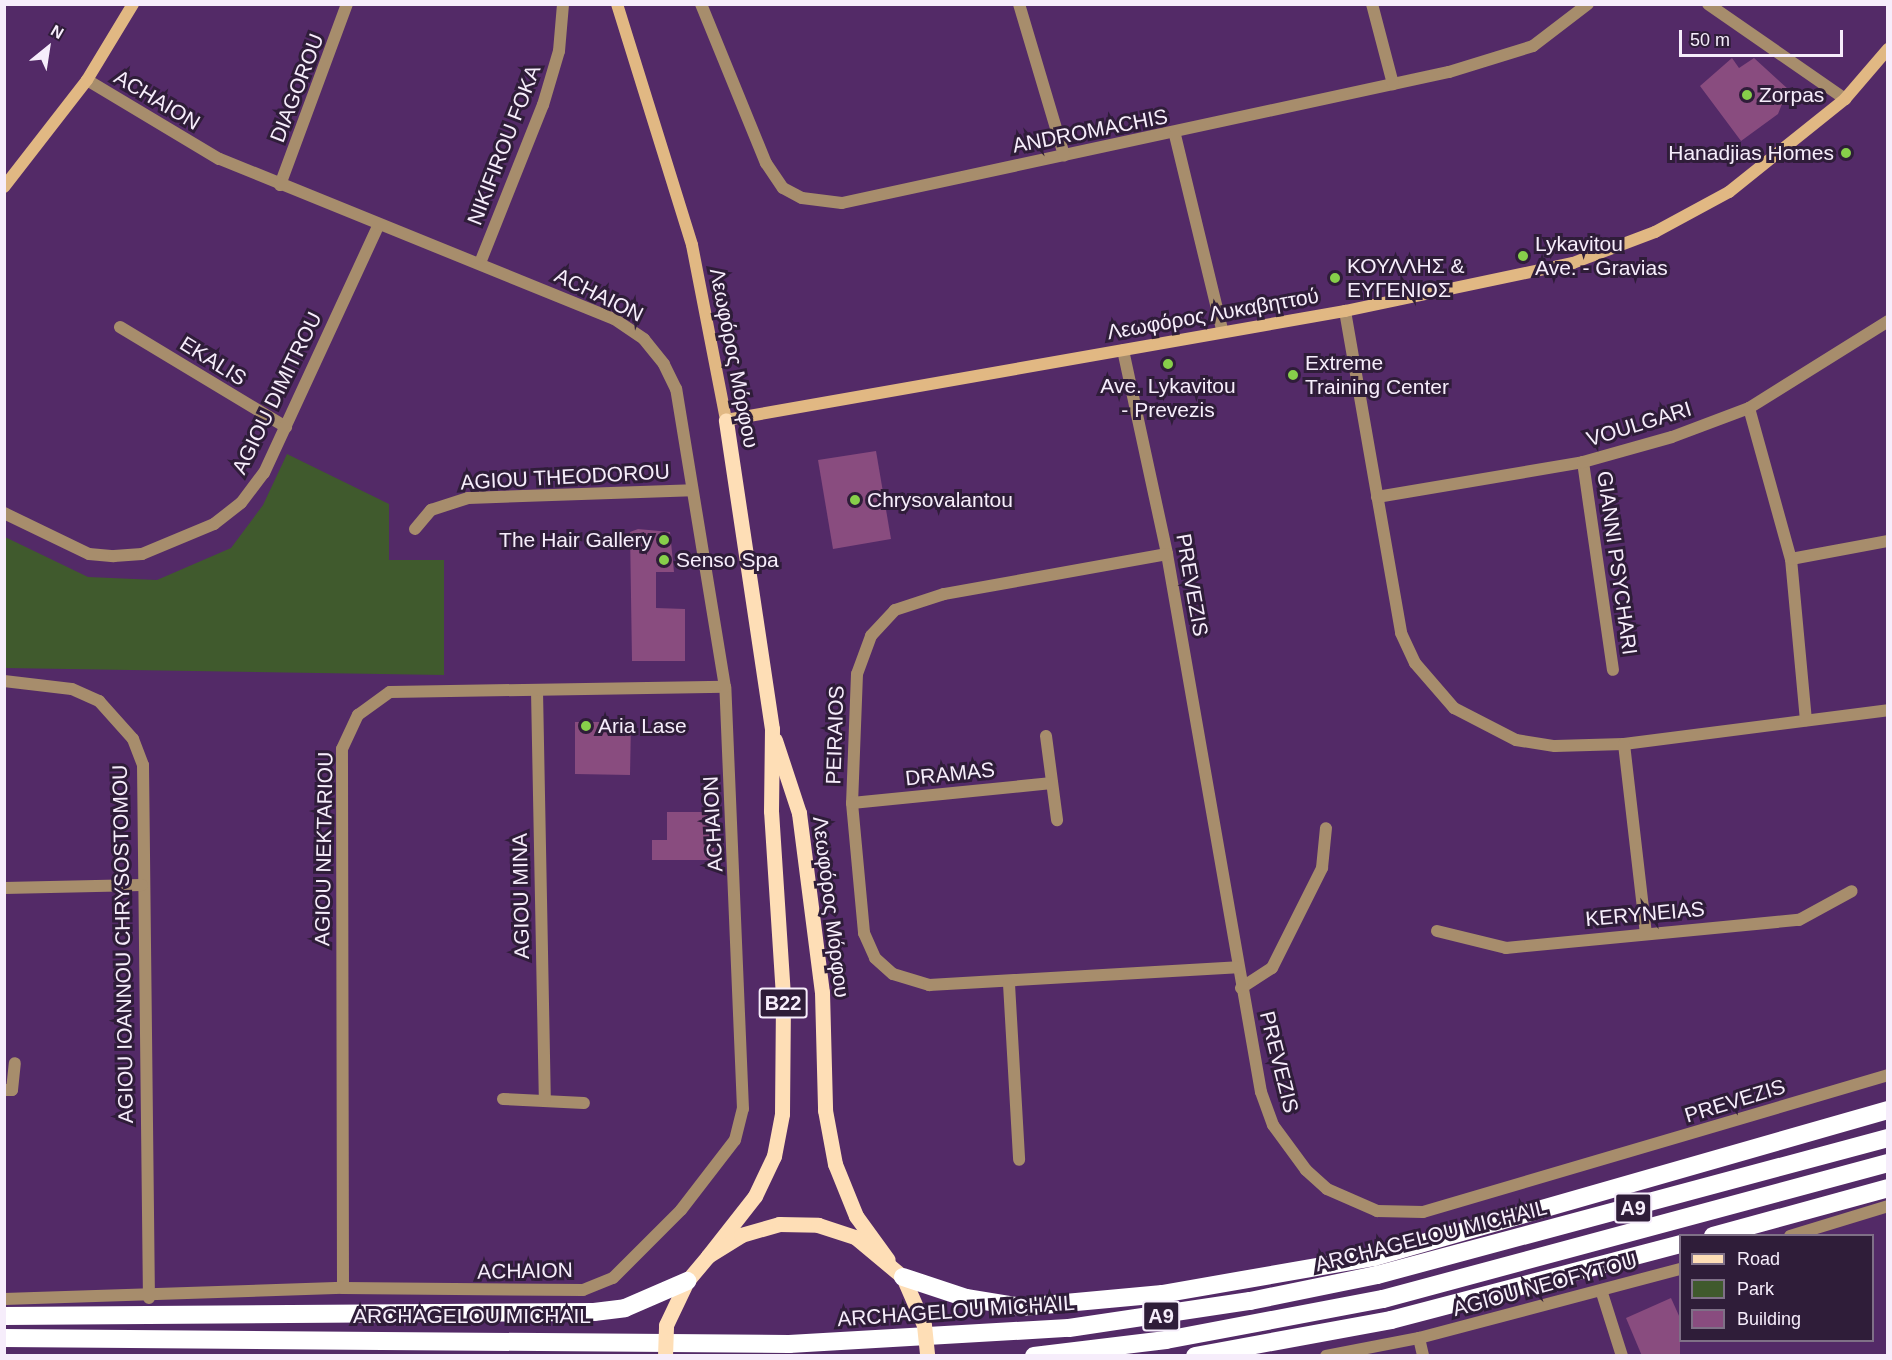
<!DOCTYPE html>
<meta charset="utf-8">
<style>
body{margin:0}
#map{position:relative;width:1892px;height:1360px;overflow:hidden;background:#532a67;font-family:Helvetica,sans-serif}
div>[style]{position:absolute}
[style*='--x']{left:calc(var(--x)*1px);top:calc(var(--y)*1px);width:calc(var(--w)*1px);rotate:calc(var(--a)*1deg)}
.green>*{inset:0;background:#405a2d}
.building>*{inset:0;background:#894c7f}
.lane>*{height:12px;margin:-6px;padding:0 6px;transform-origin:6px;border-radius:6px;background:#a78d6c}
.street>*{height:12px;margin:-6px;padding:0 6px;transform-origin:6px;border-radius:6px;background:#a78d6c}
.secondary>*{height:12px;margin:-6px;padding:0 6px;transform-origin:6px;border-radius:6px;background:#e1b883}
.primary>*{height:15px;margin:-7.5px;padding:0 7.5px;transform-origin:7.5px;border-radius:7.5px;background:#fedeb6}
.highway>*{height:18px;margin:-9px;padding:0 9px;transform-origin:9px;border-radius:9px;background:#fff}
.primary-bridge>*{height:15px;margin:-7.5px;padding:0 7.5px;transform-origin:7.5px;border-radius:7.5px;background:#fedeb6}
.dots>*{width:16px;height:16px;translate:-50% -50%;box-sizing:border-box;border:3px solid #2f1d39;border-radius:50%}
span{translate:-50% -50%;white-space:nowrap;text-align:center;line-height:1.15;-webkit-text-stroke:6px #2f1d39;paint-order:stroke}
.shield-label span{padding:2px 4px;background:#2f1d39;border:2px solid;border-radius:4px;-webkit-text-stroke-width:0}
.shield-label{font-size:20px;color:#f6edfb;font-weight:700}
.street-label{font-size:21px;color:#f6edfb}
.poi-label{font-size:21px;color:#f6edfb}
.left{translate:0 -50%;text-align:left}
.right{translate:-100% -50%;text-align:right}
.frame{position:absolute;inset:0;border:6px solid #f6edfb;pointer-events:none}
.legend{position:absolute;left:1679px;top:1234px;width:195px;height:108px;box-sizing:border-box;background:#2f1d39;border:2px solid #7f7087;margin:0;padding:8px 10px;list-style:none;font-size:18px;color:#f6edfb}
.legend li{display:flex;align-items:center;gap:12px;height:30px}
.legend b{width:30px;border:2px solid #7f7087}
.north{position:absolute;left:18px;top:18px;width:60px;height:60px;-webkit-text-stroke:4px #2f1d39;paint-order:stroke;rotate:30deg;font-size:16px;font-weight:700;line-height:24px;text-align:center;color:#f6edfb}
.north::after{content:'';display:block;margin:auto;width:21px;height:27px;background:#f6edfb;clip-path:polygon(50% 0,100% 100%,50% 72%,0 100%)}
.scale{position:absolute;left:1679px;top:30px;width:164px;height:27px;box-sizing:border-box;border:3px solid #f6edfb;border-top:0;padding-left:8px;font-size:18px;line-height:21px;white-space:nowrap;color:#f6edfb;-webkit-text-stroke:4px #2f1d39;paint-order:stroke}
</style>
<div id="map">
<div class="green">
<i style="clip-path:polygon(287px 454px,389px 504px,389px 560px,444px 560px,444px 675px,5px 668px,5px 537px,88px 577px,157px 580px,231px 548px,263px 505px)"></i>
</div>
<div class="building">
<i style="clip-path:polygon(1732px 58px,1739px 68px,1754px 58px,1788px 89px,1778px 114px,1741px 141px,1700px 86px)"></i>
<i style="clip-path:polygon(876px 451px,891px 539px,833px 549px,818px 460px)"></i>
<i style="clip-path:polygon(638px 529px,670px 532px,674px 572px,656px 572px,656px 608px,685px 609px,685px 661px,632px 661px,630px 532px)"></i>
<i style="clip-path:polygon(575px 722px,631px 722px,630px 775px,575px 774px)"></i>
<i style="clip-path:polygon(667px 812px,714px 812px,714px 860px,652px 860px,652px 840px,667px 840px)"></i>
<i style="clip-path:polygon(1671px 1298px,1680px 1318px,1680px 1356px,1642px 1356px,1626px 1318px)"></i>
</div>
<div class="lane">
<i style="--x:1046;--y:736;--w:85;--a:82.5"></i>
<i style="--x:1241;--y:988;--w:37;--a:-33"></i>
<i style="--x:1272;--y:968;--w:112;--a:-63.4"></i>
<i style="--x:1322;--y:868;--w:40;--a:-84.3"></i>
<i style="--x:503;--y:1099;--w:81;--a:2.8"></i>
</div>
<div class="street">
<i style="--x:701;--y:4;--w:172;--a:67.8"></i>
<i style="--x:766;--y:163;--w:30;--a:56"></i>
<i style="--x:783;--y:188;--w:21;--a:28"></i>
<i style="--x:802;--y:198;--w:40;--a:7.1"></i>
<i style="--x:842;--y:203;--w:621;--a:-12.18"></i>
<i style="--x:1449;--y:72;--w:88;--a:-17.2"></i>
<i style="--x:1533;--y:46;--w:69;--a:-37.4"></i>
<i style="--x:1019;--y:4;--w:158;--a:73.4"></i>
<i style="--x:1372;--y:4;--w:83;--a:75.3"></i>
<i style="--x:1708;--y:4;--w:167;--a:34.7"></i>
<i style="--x:1175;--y:135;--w:201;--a:76.4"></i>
<i style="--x:280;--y:185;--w:193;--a:-69.7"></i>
<i style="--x:480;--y:263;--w:170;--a:-68.3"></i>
<i style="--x:543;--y:105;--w:56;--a:-73.5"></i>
<i style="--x:559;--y:51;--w:47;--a:-85.1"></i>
<i style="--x:1345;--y:311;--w:327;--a:80.1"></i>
<i style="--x:1401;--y:633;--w:33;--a:65"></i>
<i style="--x:1415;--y:663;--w:60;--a:49.1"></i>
<i style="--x:1454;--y:708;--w:70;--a:27.3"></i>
<i style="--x:1516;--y:740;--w:39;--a:9"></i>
<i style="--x:1555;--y:746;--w:69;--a:-1.7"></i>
<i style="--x:1624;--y:744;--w:266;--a:-7.3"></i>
<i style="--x:120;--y:327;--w:194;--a:31.1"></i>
<i style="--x:1123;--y:350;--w:209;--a:77.8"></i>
<i style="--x:1167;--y:554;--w:546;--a:80.09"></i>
<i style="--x:1261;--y:1092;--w:35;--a:70"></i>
<i style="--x:1273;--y:1125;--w:56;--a:53.7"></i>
<i style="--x:1306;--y:1170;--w:28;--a:42"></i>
<i style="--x:1327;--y:1189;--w:55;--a:23.7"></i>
<i style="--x:1377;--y:1211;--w:46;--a:1.2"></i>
<i style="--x:1423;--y:1212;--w:485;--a:-16.4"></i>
<i style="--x:1749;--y:408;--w:157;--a:74.5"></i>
<i style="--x:1791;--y:559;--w:162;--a:84.7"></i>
<i style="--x:1583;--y:462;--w:210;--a:81.8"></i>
<i style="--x:1377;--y:497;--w:209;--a:-9.6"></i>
<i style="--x:1583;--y:462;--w:92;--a:-15.7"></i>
<i style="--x:1672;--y:437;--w:82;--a:-20.6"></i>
<i style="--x:1749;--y:408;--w:164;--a:-32"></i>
<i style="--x:4;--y:513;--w:94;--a:25.8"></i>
<i style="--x:89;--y:554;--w:25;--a:5"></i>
<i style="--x:114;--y:556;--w:28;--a:-4"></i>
<i style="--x:142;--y:554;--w:78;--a:-22.6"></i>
<i style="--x:214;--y:524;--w:34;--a:-38"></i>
<i style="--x:241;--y:503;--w:38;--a:-53"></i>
<i style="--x:264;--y:473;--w:272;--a:-65.2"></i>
<i style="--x:415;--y:529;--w:25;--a:-50"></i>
<i style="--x:431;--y:510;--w:39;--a:-18"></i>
<i style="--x:468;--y:498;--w:224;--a:-2"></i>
<i style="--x:1167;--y:554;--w:227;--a:169.8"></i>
<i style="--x:944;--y:594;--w:52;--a:161.9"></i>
<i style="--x:895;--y:610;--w:35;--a:133"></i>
<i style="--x:871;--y:636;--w:40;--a:110.2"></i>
<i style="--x:857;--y:674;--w:129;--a:92.2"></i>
<i style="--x:852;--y:803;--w:131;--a:84.7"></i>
<i style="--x:864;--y:933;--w:27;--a:66"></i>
<i style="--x:875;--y:958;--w:24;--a:42"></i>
<i style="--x:893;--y:974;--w:38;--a:17"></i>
<i style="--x:929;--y:985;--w:309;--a:-3.3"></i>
<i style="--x:1791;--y:559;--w:99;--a:-10.5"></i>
<i style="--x:4;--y:681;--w:68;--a:6.7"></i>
<i style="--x:72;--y:689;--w:30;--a:24"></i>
<i style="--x:99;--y:701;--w:51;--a:48.2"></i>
<i style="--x:133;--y:739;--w:28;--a:69"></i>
<i style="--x:143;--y:765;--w:533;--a:89.36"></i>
<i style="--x:537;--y:691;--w:410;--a:88.9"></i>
<i style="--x:1624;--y:744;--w:190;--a:83.4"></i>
<i style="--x:852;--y:803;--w:201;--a:-5.7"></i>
<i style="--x:4;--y:888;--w:138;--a:-1.2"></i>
<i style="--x:1437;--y:931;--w:71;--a:13.8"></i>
<i style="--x:1506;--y:948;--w:294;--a:-5.5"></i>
<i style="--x:1799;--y:920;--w:60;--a:-28.7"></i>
<i style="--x:1009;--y:984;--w:176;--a:86.7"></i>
<i style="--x:4;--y:1090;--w:8;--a:0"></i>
<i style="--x:12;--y:1090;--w:27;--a:-84"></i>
<i style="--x:1790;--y:1236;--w:102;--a:-17"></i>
<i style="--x:343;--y:1288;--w:539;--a:-90.11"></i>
<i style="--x:342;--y:749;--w:38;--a:-65"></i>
<i style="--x:358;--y:715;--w:39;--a:-36"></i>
<i style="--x:390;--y:692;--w:335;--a:-0.9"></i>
<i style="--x:1602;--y:1293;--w:66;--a:72.4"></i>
<i style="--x:4;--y:1299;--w:339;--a:-1.9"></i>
<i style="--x:343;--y:1288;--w:240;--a:0.5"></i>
<i style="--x:583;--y:1290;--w:32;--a:-22"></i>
<i style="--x:613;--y:1278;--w:96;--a:-45"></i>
<i style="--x:681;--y:1210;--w:88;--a:-52.4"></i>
<i style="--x:735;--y:1140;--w:32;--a:-76"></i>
<i style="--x:743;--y:1109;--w:422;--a:-92.4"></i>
<i style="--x:725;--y:687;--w:302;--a:-99.3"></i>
<i style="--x:676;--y:389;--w:28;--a:-116"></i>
<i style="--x:664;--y:364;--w:32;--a:-129"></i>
<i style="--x:644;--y:339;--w:36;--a:-146"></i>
<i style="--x:614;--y:319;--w:426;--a:-157.9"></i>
<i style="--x:219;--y:159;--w:154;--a:-149.1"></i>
<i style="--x:1419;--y:1338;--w:18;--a:77"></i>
<i style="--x:1326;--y:1356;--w:95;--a:-11"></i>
<i style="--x:1419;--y:1338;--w:270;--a:-14.8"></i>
</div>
<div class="secondary">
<i style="--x:617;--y:4;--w:252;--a:72.7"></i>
<i style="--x:692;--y:245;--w:178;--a:79"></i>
<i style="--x:726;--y:420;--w:629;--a:-9.99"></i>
<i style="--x:1345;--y:311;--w:233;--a:-11.9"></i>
<i style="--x:1573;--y:263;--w:88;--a:-20.7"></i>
<i style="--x:1655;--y:232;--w:84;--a:-28.4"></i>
<i style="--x:1729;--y:192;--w:149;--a:-38.7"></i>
<i style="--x:1845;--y:99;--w:66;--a:-49.3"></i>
<i style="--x:4;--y:187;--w:135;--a:-52.2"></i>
<i style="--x:87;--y:80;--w:89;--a:-58.8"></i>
</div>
<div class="primary">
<i style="--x:775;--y:740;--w:77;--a:71.8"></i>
<i style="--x:799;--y:813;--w:180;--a:82.7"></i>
<i style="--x:822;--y:992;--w:118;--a:88.5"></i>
<i style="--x:825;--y:1110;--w:55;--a:79.5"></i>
<i style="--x:835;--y:1164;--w:56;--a:68"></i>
<i style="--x:856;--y:1216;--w:54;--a:54"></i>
<i style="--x:708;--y:1256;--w:76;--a:-51.9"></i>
<i style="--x:755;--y:1196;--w:44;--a:-64.6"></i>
<i style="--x:774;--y:1156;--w:43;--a:-79.2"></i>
<i style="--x:782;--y:1114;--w:118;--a:-89.5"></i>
<i style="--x:783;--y:996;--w:185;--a:-93.7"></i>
<i style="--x:771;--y:811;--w:82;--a:-89.3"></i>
<i style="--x:772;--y:729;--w:312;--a:-98.5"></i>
<i style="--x:666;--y:1325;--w:49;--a:-64.5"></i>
<i style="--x:687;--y:1281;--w:33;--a:-50"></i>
<i style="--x:708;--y:1256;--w:39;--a:-32"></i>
<i style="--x:741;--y:1235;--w:40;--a:-16"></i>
<i style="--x:779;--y:1224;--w:39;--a:1"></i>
<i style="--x:818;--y:1225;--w:39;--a:18"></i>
<i style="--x:855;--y:1237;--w:62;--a:39.8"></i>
<i style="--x:903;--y:1277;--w:52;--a:66.4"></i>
</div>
<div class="highway">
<i style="--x:1713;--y:1236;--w:181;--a:-15.3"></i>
<i style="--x:903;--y:1277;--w:66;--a:18.4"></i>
<i style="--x:966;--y:1298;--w:57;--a:9.1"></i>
<i style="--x:1022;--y:1307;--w:141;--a:-5.3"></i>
<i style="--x:1162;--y:1294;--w:215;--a:-9.9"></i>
<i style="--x:1374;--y:1257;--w:535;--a:-15.96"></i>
<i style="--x:4;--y:1316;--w:590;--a:-0.39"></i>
<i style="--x:594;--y:1312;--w:31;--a:-7"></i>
<i style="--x:625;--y:1308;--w:68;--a:-23.5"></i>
<i style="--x:4;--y:1338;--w:785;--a:0.44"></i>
<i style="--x:789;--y:1344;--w:280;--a:-3.3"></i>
<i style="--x:1069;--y:1328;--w:183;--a:-8.5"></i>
<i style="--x:1250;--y:1301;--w:130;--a:-11.6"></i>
<i style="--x:1377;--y:1275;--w:529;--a:-15.01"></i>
<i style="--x:1034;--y:1356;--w:133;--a:-6.9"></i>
<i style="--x:1166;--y:1340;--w:221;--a:-10.7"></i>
<i style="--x:1383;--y:1299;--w:523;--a:-15.07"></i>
<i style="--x:1195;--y:1356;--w:199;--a:-10.4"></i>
<i style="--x:1391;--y:1320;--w:299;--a:-14.7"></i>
</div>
<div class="primary-bridge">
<i style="--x:924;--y:1325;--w:31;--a:84"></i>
<i style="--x:665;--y:1356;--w:31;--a:-88"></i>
</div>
<div class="dots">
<i style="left:1747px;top:95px;background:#87cf4a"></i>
<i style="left:1846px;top:153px;background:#87cf4a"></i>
<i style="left:1523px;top:256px;background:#87cf4a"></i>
<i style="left:1335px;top:278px;background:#87cf4a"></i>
<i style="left:1168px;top:364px;background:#87cf4a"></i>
<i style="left:1293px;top:375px;background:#87cf4a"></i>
<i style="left:855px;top:500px;background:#87cf4a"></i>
<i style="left:664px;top:540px;background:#87cf4a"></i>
<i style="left:664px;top:560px;background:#87cf4a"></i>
<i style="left:586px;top:726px;background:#87cf4a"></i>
</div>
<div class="shield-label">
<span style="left:783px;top:1003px">B22</span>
<span style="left:1633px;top:1208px">A9</span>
<span style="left:1161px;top:1316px">A9</span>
</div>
<div class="street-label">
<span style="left:297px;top:88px;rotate:-69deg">DIAGOROU</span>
<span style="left:157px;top:100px;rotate:31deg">ACHAION</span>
<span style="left:1090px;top:131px;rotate:-11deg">ANDROMACHIS</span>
<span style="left:504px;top:145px;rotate:-69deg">NIKIFIROU FOKA</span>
<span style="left:599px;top:295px;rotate:26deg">ACHAION</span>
<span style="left:1213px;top:314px;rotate:-10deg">Λεωφόρος Λυκαβηττού</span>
<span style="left:734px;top:358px;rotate:79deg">Λεωφόρος Μόρφου</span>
<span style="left:213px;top:361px;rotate:32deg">EKALIS</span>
<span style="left:277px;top:393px;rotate:-64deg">AGIOU DIMITROU</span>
<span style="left:1639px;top:424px;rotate:-17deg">VOULGARI</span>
<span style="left:565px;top:477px;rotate:-3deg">AGIOU THEODOROU</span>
<span style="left:1617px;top:563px;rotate:82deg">GIANNI PSYCHARI</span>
<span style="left:1192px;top:585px;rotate:80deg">PREVEZIS</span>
<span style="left:835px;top:735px;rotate:-88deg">PEIRAIOS</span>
<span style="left:950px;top:774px;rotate:-6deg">DRAMAS</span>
<span style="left:713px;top:824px;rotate:-93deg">ACHAION</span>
<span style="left:324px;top:849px;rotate:-89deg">AGIOU NEKTARIOU</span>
<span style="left:521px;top:896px;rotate:-91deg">AGIOU MINA</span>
<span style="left:831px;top:907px;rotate:83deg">Λεωφόρος Μόρφου</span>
<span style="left:1645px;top:914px;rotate:-5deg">KERYNEIAS</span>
<span style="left:123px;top:944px;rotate:-91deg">AGIOU IOANNOU CHRYSOSTOMOU</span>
<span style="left:1279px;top:1062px;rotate:76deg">PREVEZIS</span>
<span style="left:1735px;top:1101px;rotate:-17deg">PREVEZIS</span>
<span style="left:1431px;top:1236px;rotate:-14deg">ARCHAGELOU MICHAIL</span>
<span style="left:525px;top:1271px;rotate:-1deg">ACHAION</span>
<span style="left:1545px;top:1285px;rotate:-15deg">AGIOU NEOFYTOU</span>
<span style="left:956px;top:1311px;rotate:-4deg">ARCHAGELOU MICHAIL</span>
<span style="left:472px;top:1316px">ARCHAGELOU MICHAIL</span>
</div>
<div class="poi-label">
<span class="left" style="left:1759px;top:95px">Zorpas</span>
<span class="right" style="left:1834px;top:153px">Hanadjias Homes</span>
<span class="left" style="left:1535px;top:256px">Lykavitou<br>Ave. - Gravias</span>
<span class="left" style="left:1347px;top:278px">ΚΟΥΛΛΗΣ &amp;<br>ΕΥΓΕΝΙΟΣ</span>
<span class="left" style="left:1305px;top:375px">Extreme<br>Training Center</span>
<span style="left:1168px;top:398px">Ave. Lykavitou<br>- Prevezis</span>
<span class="left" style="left:867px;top:500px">Chrysovalantou</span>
<span class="right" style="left:652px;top:540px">The Hair Gallery</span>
<span class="left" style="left:676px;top:560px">Senso Spa</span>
<span class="left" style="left:598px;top:726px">Aria Lase</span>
</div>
<div class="frame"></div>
<ul class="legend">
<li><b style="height:8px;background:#fedeb6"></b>Road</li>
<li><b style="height:16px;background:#405a2d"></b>Park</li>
<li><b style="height:16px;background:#894c7f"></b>Building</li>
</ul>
<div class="north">N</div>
<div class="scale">50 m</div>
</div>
